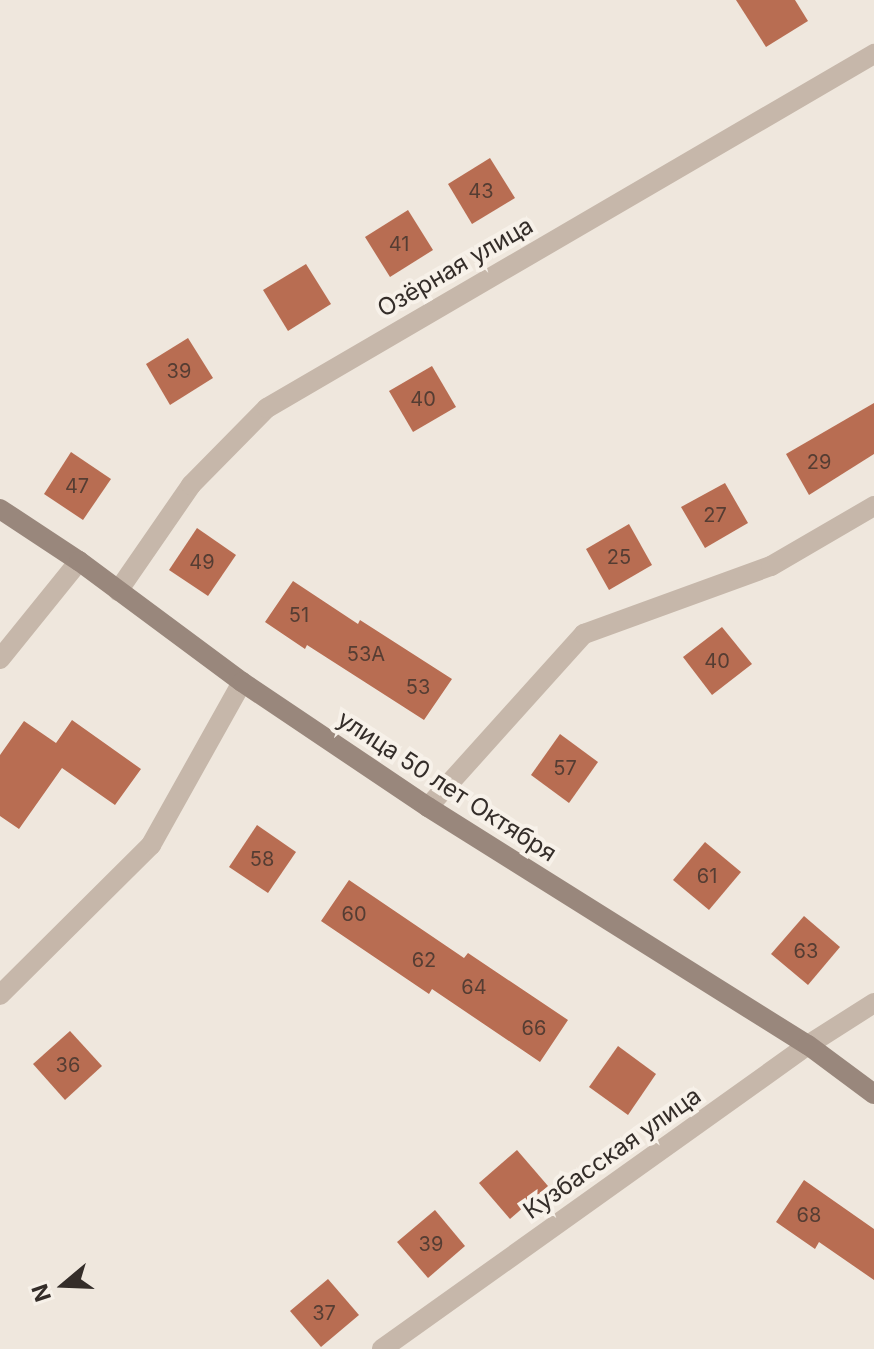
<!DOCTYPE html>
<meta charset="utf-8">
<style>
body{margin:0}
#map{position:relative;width:874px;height:1349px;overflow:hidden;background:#efe7dd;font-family:Inter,sans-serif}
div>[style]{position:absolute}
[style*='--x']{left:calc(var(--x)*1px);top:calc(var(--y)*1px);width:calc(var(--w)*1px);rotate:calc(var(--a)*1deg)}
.building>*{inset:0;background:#b86d52}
.street>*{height:20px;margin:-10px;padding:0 10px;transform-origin:10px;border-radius:10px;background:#c6b7aa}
.secondary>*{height:20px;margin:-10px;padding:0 10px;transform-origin:10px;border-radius:10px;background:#99877c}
span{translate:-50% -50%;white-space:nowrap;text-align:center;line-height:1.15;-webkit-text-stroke:8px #f7f1e9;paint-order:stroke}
.number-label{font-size:20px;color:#553d33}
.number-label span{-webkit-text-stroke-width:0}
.street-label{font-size:24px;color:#342d29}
.north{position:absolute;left:24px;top:1245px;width:80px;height:80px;-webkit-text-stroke:6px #f7f1e9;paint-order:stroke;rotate:251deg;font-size:22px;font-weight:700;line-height:32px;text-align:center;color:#342d29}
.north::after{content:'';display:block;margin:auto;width:28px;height:36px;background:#342d29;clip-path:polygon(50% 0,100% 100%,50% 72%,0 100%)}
</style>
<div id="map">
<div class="building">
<i style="clip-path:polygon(736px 0,795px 0,808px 21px,766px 47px)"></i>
<i style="clip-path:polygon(490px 158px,515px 198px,472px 224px,448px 184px)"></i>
<i style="clip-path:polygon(408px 210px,433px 250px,390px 277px,365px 237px)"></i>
<i style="clip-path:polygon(306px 264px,331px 304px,288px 331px,263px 290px)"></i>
<i style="clip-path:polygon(188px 338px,213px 378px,170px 405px,146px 364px)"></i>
<i style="clip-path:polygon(432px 366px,456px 407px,413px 432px,389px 391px)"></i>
<i style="clip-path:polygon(874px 403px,874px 454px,809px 495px,786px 454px)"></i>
<i style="clip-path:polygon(71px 452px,111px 479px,83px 520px,44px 494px)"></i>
<i style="clip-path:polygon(725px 483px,748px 523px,705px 548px,681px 507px)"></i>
<i style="clip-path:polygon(629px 524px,652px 565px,609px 590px,586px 549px)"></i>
<i style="clip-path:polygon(197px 528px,236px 555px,208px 596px,169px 570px)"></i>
<i style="clip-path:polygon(293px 581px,358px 624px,360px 620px,452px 679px,424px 720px,307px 645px,305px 649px,265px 622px)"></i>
<i style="clip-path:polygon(722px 627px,752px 664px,712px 695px,683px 657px)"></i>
<i style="clip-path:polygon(72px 720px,141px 769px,115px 805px,62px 768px,19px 829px,0 816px,0 755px,24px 721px,56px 743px)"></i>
<i style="clip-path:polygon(560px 734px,598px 762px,569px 803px,531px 775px)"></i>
<i style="clip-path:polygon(257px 825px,296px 852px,268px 893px,229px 867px)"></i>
<i style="clip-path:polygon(705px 842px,741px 872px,709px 910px,673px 880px)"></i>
<i style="clip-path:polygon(349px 880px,464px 958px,468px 953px,568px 1020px,540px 1062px,432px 989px,429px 994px,321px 921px)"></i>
<i style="clip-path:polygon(804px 916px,840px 947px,808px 985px,771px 954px)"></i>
<i style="clip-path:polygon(70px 1031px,102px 1066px,65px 1100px,33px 1064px)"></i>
<i style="clip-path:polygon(618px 1046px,656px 1074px,628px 1115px,589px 1087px)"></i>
<i style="clip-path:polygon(517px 1150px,548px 1186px,510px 1219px,479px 1183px)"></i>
<i style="clip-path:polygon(804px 1180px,874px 1229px,874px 1280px,819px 1242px,815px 1249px,776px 1222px)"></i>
<i style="clip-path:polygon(435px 1210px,465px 1246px,428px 1278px,397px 1242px)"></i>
<i style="clip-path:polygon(328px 1279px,359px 1315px,321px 1347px,290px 1311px)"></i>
</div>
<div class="street">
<i style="--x:118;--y:591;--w:129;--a:-55.4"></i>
<i style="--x:191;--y:485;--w:108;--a:-45.4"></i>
<i style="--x:267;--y:408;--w:703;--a:-30.25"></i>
<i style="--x:0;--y:659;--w:126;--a:-51.1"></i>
<i style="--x:428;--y:807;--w:233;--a:-48"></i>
<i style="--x:584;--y:634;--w:199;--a:-20"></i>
<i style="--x:771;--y:566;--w:119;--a:-30.2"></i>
<i style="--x:0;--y:995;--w:213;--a:-44.8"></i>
<i style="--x:151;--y:845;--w:187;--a:-60.8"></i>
<i style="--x:382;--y:1349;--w:523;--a:-35.51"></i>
<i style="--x:808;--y:1045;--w:78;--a:-32.5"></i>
</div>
<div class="secondary">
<i style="--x:0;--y:509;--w:95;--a:33.4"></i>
<i style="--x:79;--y:561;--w:203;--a:36.6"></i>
<i style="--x:242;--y:682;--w:224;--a:33.9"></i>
<i style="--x:428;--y:807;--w:448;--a:32.1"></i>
<i style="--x:808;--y:1045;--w:82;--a:36.6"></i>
</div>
<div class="number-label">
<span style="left:481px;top:191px">43</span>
<span style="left:399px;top:244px">41</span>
<span style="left:179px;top:371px">39</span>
<span style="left:423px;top:399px">40</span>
<span style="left:819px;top:462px">29</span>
<span style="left:77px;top:486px">47</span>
<span style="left:715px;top:515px">27</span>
<span style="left:619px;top:557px">25</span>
<span style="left:202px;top:562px">49</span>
<span style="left:299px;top:615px">51</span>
<span style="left:366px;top:654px">53А</span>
<span style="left:717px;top:661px">40</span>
<span style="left:418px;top:687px">53</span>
<span style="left:565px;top:768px">57</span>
<span style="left:262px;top:859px">58</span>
<span style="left:707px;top:876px">61</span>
<span style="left:354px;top:914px">60</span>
<span style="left:806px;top:951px">63</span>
<span style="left:424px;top:960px">62</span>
<span style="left:474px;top:987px">64</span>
<span style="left:534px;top:1028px">66</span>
<span style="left:68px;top:1065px">36</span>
<span style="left:809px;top:1215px">68</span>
<span style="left:431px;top:1244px">39</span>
<span style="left:324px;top:1313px">37</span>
</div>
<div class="street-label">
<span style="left:455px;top:267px;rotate:-30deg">Озёрная улица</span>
<span style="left:447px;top:786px;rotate:33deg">улица 50 лет Октября</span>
<span style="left:612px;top:1153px;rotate:-35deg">Кузбасская улица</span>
</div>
<div class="north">N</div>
</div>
